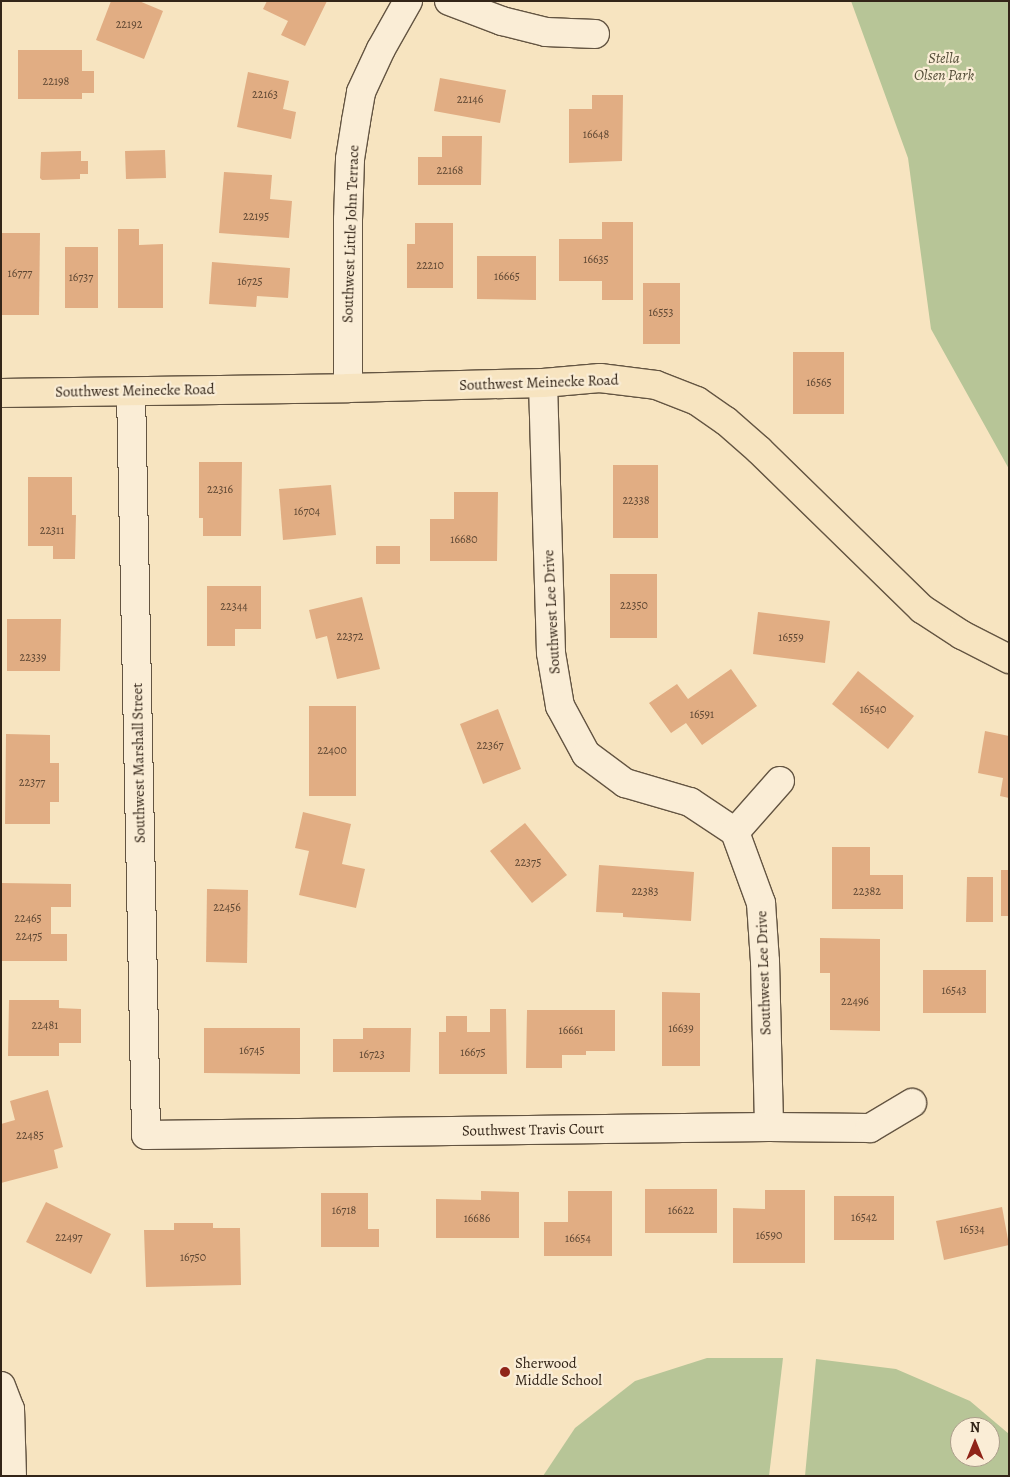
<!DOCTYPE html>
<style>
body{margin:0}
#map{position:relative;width:1010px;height:1477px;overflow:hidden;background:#f7e4c0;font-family:Alegreya,serif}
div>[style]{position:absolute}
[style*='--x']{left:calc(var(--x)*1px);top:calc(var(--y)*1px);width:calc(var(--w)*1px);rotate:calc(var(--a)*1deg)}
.green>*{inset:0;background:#b7c597}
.building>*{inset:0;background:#e1ad83}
.roads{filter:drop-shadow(1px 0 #645542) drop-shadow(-1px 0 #645542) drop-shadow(0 1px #645542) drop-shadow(0 -1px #645542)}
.minor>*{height:28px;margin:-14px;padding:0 14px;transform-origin:14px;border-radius:14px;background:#faedd6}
.major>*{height:28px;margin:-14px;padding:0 14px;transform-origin:14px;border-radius:14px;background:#f7e4c0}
.dots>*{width:14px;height:14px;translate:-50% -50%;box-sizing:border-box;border:2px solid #faedd6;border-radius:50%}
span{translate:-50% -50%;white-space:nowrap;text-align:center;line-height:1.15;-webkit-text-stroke:4.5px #faedd6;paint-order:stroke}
.number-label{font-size:12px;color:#5e4733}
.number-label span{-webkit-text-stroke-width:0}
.park-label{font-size:15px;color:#544d38;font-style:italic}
.street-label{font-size:15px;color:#332518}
.poi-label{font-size:15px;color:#332518}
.left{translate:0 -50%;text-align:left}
.frame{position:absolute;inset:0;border:2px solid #332518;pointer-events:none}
.north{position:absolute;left:950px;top:1417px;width:50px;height:50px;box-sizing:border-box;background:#faedd6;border:1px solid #aa9d8a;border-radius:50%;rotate:0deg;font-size:14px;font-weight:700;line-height:20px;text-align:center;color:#332518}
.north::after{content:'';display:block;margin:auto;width:18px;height:22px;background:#8f2418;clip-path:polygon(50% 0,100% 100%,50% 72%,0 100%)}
</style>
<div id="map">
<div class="green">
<i style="clip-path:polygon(851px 1px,1009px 1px,1009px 469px,931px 329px,908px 158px)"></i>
<i style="clip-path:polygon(707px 1358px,783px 1358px,769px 1476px,543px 1476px,575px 1428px,635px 1381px)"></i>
<i style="clip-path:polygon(evenodd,816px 1359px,896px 1369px,970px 1401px,1009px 1434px,1009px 1476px,805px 1476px,816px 1359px,960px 1427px,990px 1427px,990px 1457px,960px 1457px,960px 1427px)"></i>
</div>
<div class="building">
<i style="clip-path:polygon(111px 1px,139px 1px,163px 11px,144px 59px,96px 40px)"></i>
<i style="clip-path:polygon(267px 1px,327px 1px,305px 46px,281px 35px,288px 21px,263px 9px)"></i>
<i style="clip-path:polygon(18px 50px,82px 50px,82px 71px,94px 71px,94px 93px,82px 93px,82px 99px,18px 99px)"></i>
<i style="clip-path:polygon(248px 72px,289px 81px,283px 109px,296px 112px,291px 139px,237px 127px)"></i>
<i style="clip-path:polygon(440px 78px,506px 90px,500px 123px,434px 111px)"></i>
<i style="clip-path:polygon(592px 95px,623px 95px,622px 161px,569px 163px,569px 109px,592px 109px)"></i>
<i style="clip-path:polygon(442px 136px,482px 136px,481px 185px,418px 185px,418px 157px,442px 157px)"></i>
<i style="clip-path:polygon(165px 150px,166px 178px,126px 179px,125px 151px)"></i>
<i style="clip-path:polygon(81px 151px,81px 161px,88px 161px,88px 174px,80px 174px,80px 179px,42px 180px,40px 178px,41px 152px)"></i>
<i style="clip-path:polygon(224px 172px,272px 175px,270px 199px,292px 201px,289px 238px,219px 233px)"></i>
<i style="clip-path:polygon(602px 222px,633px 222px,633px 300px,602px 300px,602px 281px,559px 281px,559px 239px,602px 239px)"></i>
<i style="clip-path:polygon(415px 223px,453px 223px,453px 288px,407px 288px,407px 244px,415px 244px)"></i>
<i style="clip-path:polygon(118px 229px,139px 229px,139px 245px,163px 244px,163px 308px,118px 308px)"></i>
<i style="clip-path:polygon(1px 233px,40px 233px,39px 315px,1px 315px)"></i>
<i style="clip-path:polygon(65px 247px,98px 247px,98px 308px,65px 308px)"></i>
<i style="clip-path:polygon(477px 256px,536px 256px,536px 300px,477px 299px)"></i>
<i style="clip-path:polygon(212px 262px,290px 268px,288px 298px,257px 296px,256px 307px,209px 304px)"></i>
<i style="clip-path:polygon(643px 283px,680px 283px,680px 344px,643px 344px)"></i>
<i style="clip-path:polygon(793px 352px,844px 352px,844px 414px,793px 414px)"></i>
<i style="clip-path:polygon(199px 462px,242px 462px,241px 536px,203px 536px,203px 518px,199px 518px)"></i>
<i style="clip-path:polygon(613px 465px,658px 465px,658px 538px,613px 538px)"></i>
<i style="clip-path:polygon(28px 477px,72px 477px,72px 515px,76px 515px,75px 559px,53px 559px,53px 546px,28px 546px)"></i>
<i style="clip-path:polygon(331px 485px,336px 535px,283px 540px,279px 489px)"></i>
<i style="clip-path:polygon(454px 492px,498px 492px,497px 561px,430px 561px,430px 519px,454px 519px)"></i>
<i style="clip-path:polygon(376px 546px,400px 546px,400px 564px,376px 564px)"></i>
<i style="clip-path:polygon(610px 574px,657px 574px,657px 638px,610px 638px)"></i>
<i style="clip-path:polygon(207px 586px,261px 586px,261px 629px,235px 629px,235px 646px,207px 646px)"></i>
<i style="clip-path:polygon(362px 597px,380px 669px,337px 679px,327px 636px,316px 639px,309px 610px)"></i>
<i style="clip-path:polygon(758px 612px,830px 621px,825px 663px,753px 654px)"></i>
<i style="clip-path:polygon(7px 619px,61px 619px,60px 671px,7px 671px)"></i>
<i style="clip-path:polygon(731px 669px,757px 706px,702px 745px,686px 723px,671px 733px,649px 703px,677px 684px,688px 699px)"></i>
<i style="clip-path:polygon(858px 671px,914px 716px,888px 749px,832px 704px)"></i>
<i style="clip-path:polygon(309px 706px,356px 706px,356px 796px,309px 796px)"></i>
<i style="clip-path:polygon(498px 709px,521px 769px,483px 784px,460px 724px)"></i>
<i style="clip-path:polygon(985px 731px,1009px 736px,1009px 798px,1000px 796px,1003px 778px,978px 773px)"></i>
<i style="clip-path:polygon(6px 734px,50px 735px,50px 763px,59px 763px,59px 802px,50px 802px,50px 824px,5px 824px)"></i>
<i style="clip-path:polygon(303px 812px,351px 824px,342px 864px,365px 869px,356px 908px,299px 895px,309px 851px,295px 848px)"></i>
<i style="clip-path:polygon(525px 823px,567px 875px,532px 903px,490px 851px)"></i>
<i style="clip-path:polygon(832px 847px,870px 847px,870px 875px,903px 875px,903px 909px,832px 909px)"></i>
<i style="clip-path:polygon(599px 865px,694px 872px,691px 921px,623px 917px,623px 913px,596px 912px)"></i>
<i style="clip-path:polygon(1001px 870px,1009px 870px,1009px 916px,1001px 916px)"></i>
<i style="clip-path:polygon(967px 877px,993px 877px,993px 922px,966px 922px)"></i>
<i style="clip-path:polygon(1px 883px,71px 884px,71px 907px,51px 907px,51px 934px,67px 934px,67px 961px,1px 961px)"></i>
<i style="clip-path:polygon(207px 889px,248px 890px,247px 963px,206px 962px)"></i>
<i style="clip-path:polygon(820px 938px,880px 939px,880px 1031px,830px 1030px,830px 973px,820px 973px)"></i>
<i style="clip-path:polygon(923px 970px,986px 970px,986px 1013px,923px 1013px)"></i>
<i style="clip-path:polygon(662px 992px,700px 993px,700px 1066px,662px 1066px)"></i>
<i style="clip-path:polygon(9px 1000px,59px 1000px,59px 1008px,81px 1009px,81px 1043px,59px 1043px,59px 1056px,8px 1056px)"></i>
<i style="clip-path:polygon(490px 1009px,506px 1009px,507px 1074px,439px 1074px,439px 1032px,446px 1032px,446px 1016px,467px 1016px,467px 1032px,490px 1032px)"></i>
<i style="clip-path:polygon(527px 1010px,615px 1010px,615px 1051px,586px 1051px,586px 1055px,562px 1055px,562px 1068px,526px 1068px)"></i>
<i style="clip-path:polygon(204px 1028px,300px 1028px,300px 1074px,204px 1073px)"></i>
<i style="clip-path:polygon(363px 1028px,411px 1028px,410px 1072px,333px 1072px,333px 1039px,363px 1039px)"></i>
<i style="clip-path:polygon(48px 1090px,63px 1147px,54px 1150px,58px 1168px,1px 1183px,1px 1124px,15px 1120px,10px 1101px)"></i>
<i style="clip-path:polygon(645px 1189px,717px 1189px,717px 1233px,645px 1233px)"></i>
<i style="clip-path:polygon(765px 1190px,805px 1190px,805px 1263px,733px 1263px,733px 1208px,765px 1209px)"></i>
<i style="clip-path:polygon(481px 1191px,519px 1192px,519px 1238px,436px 1238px,436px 1199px,481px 1200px)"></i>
<i style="clip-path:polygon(568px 1191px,612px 1191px,612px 1256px,544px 1256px,544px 1222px,568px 1222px)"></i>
<i style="clip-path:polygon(321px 1193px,368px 1193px,368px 1229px,379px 1229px,379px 1247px,321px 1247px)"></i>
<i style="clip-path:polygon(834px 1196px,894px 1196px,894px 1240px,834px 1240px)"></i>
<i style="clip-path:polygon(46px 1202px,111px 1234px,91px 1274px,26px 1242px)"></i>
<i style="clip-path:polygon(1002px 1207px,1009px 1245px,944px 1260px,936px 1221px)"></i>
<i style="clip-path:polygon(174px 1223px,213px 1223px,213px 1228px,240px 1228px,241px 1285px,146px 1287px,144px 1230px,174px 1230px)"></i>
</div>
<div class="roads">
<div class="minor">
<i style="--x:449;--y:1;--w:57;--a:20.7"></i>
<i style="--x:502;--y:21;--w:45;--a:14"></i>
<i style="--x:546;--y:32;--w:49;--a:2.3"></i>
<i style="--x:543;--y:383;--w:270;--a:88.3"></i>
<i style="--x:551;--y:653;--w:54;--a:80.4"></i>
<i style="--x:560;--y:706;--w:55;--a:61.6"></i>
<i style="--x:586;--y:754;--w:49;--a:36.6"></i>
<i style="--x:625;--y:783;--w:68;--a:16.3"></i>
<i style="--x:690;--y:802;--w:54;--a:33.7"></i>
<i style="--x:735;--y:832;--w:76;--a:69.9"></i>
<i style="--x:761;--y:903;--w:58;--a:86.1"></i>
<i style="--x:765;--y:961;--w:166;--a:88.6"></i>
<i style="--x:348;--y:388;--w:168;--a:-90"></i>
<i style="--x:348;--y:220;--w:61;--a:-88.1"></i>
<i style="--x:350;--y:159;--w:38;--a:-81"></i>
<i style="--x:356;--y:121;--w:29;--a:-80"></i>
<i style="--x:361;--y:92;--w:47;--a:-65.1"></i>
<i style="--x:381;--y:49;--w:55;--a:-60.6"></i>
<i style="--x:131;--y:392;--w:743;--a:88.84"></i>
<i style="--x:146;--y:1135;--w:623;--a:-0.74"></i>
<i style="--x:769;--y:1127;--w:101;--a:0.6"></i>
<i style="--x:870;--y:1128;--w:49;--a:-30.8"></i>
<i style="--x:735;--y:832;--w:68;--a:-48.6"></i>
<i style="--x:1;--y:1386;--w:25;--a:69"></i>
<i style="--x:10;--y:1409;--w:67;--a:88.3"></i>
</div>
<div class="major">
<i style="--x:1;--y:393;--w:347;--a:-0.8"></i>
<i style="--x:348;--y:388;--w:195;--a:-1.5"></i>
<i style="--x:543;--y:383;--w:57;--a:-5"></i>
<i style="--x:600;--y:378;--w:56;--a:7.1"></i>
<i style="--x:656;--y:385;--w:44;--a:21.3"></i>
<i style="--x:697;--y:401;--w:35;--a:35"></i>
<i style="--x:726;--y:421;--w:44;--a:41.3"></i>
<i style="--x:759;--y:450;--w:228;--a:44.3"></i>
<i style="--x:922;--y:609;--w:48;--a:33"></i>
<i style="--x:962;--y:635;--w:53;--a:27.1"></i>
</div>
</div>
<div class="dots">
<i style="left:505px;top:1372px;background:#8f2418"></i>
</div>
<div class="number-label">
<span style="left:129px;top:25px">22192</span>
<span style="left:56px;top:82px">22198</span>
<span style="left:265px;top:95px">22163</span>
<span style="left:470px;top:100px">22146</span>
<span style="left:596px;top:135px">16648</span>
<span style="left:450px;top:171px">22168</span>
<span style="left:256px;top:217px">22195</span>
<span style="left:596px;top:260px">16635</span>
<span style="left:430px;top:266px">22210</span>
<span style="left:20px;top:274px">16777</span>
<span style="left:507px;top:277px">16665</span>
<span style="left:81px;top:278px">16737</span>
<span style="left:250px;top:282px">16725</span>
<span style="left:661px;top:313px">16553</span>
<span style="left:819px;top:383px">16565</span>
<span style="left:220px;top:490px">22316</span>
<span style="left:636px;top:501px">22338</span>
<span style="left:307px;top:512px">16704</span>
<span style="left:52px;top:531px">22311</span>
<span style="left:464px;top:540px">16680</span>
<span style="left:634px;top:606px">22350</span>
<span style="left:234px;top:607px">22344</span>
<span style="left:350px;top:637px">22372</span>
<span style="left:791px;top:638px">16559</span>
<span style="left:33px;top:658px">22339</span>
<span style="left:873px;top:710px">16540</span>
<span style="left:702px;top:715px">16591</span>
<span style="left:490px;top:746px">22367</span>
<span style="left:332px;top:751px">22400</span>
<span style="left:32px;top:783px">22377</span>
<span style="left:528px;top:863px">22375</span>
<span style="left:645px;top:892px">22383</span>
<span style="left:867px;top:892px">22382</span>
<span style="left:227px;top:908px">22456</span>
<span style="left:28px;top:919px">22465</span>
<span style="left:29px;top:937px">22475</span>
<span style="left:954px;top:991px">16543</span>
<span style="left:855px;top:1002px">22496</span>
<span style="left:45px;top:1026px">22481</span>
<span style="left:681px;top:1029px">16639</span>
<span style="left:571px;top:1031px">16661</span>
<span style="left:252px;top:1051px">16745</span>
<span style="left:473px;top:1053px">16675</span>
<span style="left:372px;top:1055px">16723</span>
<span style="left:30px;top:1136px">22485</span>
<span style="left:344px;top:1211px">16718</span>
<span style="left:681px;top:1211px">16622</span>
<span style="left:864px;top:1218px">16542</span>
<span style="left:477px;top:1219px">16686</span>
<span style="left:972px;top:1230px">16534</span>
<span style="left:769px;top:1236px">16590</span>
<span style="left:69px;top:1238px">22497</span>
<span style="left:578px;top:1239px">16654</span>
<span style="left:193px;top:1258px">16750</span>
</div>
<div class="park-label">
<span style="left:944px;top:67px">Stella<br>Olsen Park</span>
</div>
<div class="street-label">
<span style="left:351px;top:234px;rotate:-88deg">Southwest Little John Terrace</span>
<span style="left:539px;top:383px;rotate:-2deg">Southwest Meinecke Road</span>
<span style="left:135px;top:391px;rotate:-1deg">Southwest Meinecke Road</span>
<span style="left:552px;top:612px;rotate:-93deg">Southwest Lee Drive</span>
<span style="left:139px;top:763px;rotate:-91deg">Southwest Marshall Street</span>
<span style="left:764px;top:973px;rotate:-92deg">Southwest Lee Drive</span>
<span style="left:533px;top:1130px;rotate:-1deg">Southwest Travis Court</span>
</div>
<div class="poi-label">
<span class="left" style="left:515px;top:1372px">Sherwood<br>Middle School</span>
</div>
<div class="frame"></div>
<div class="north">N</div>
</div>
